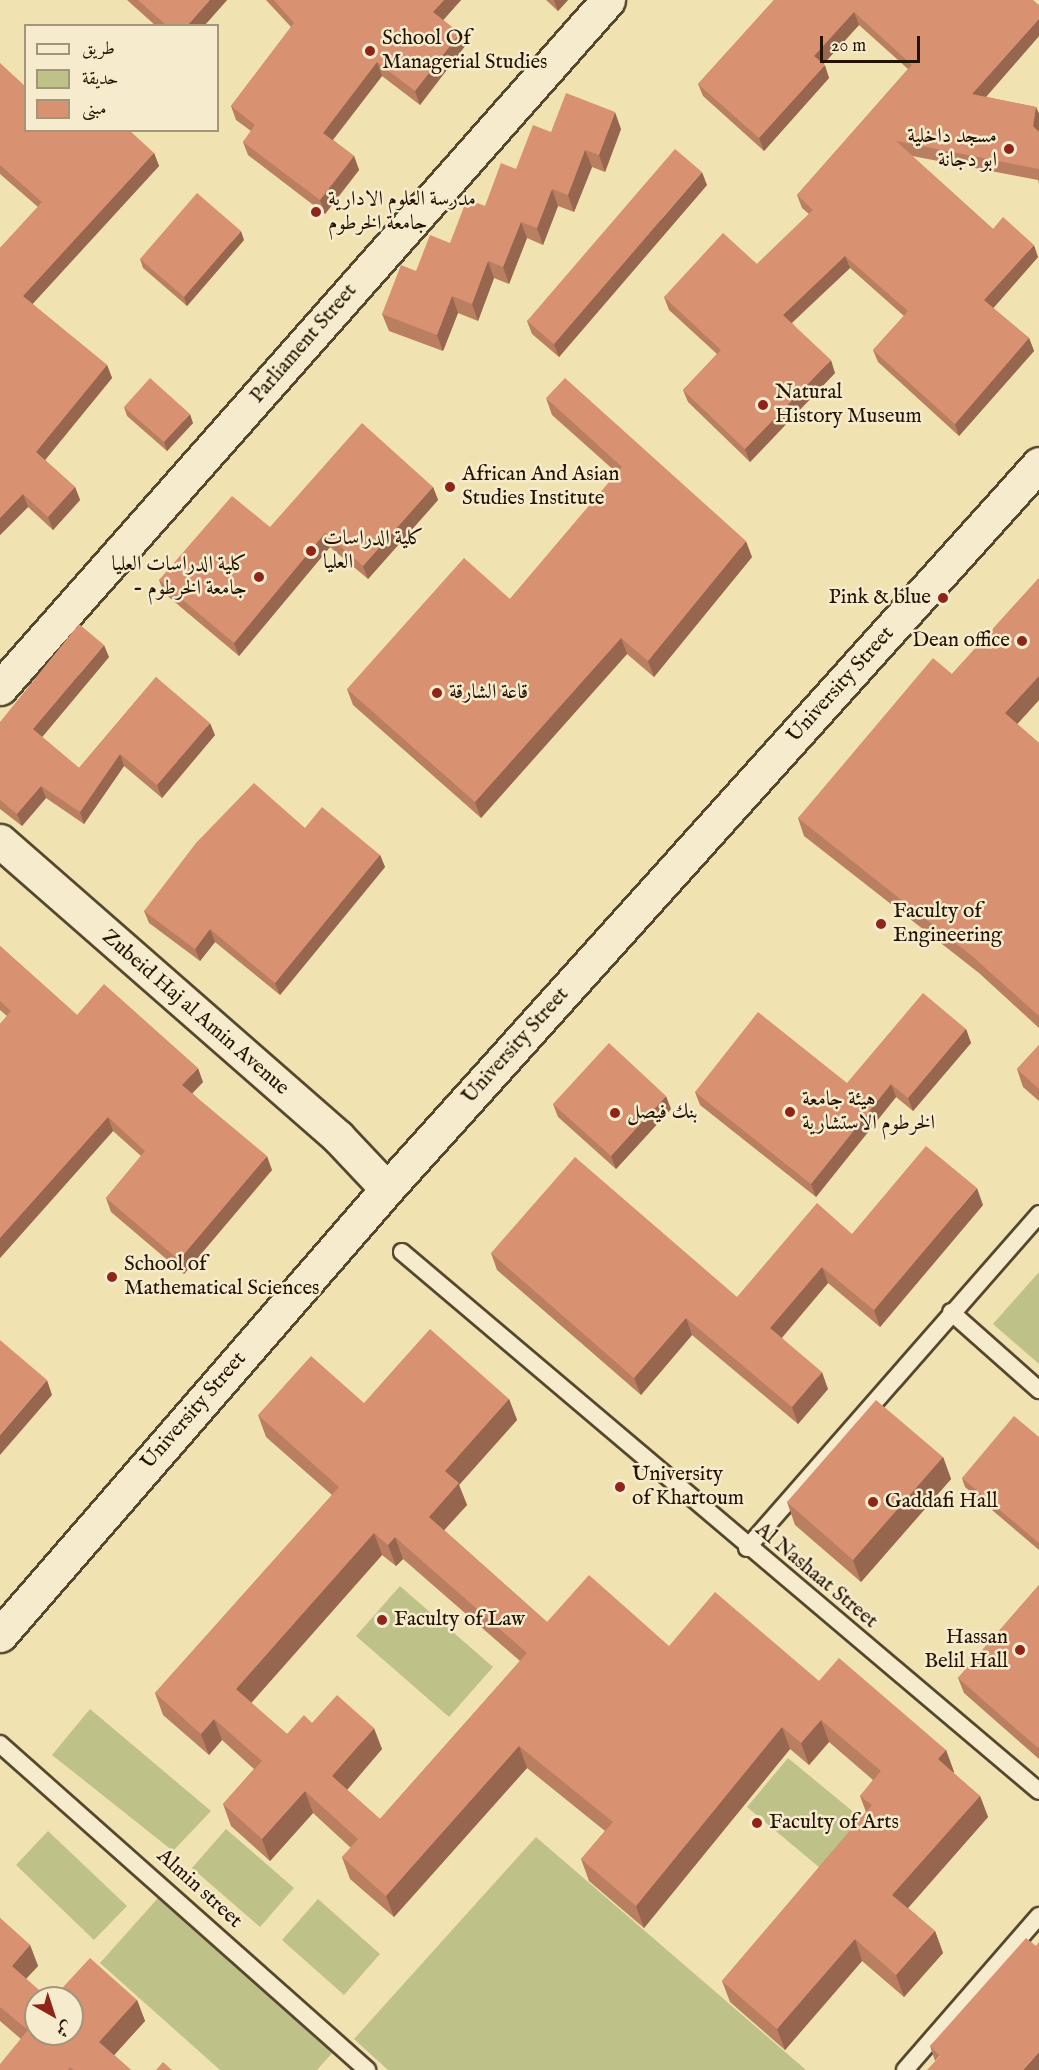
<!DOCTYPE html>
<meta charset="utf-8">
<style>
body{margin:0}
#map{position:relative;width:1039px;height:2070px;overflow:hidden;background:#f1e2b2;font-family:"IM FELL English",Amiri,serif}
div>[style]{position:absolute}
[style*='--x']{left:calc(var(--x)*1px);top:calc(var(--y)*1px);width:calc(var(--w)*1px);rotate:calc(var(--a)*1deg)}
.green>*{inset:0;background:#bec289}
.roads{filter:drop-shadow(2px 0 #57472d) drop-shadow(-2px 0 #57472d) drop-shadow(0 2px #57472d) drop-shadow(0 -2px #57472d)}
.service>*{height:16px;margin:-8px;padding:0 8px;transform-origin:8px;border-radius:8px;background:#f6eccd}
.minor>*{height:33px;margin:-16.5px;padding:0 16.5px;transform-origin:16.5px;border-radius:16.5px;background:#f6eccd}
.secondary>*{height:33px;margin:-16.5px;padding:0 16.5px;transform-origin:16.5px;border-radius:16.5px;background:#f6eccd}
.wall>*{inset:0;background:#ba7e61}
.shaded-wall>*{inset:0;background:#97664f}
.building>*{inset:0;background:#d89271}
.dots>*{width:16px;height:16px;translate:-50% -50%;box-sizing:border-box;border:3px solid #f6eccd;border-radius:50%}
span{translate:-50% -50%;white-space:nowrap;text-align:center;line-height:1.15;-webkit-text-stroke:5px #f6eccd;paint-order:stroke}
.poi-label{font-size:21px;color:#241301}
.left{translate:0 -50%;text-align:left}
.right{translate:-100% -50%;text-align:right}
.street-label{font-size:21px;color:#241301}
.legend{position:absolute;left:24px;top:24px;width:195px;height:108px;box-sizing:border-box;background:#f6eccd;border:2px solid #a2957b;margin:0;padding:8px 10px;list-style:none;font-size:18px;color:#241301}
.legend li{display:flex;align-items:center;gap:12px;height:30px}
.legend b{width:30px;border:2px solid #a2957b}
.north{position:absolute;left:24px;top:1986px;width:60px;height:60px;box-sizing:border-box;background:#f6eccd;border:2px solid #a2957b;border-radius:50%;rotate:141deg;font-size:16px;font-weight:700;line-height:24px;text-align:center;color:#241301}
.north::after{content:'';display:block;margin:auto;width:21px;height:27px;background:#8f2418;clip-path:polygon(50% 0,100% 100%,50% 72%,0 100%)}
.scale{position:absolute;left:820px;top:36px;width:100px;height:27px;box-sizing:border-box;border:3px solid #241301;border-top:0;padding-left:8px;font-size:18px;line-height:21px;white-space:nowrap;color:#241301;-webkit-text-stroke:4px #f6eccd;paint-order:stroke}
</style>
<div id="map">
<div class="green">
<i style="clip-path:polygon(1039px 1272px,1039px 1364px,993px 1324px)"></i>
<i style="clip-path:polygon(400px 1586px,493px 1667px,449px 1717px,356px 1636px)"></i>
<i style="clip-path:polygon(90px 1709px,211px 1811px,173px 1851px,52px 1755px)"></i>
<i style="clip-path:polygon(788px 1758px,862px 1819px,820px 1868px,747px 1807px)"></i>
<i style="clip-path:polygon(226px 1829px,294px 1888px,260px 1927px,192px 1868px)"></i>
<i style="clip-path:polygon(48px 1831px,127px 1906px,94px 1940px,16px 1865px)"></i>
<i style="clip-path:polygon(536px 1837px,806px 2070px,388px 2070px,354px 2039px)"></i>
<i style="clip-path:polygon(159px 1897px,333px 2052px,317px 2070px,220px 2070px,100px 1963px)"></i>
<i style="clip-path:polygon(318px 1899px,380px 1954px,344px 1995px,282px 1940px)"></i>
</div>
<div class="roads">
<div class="service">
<i style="--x:402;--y:1252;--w:834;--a:40.24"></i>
<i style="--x:951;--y:1312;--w:118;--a:41.6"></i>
<i style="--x:747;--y:1548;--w:444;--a:-48.8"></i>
<i style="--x:0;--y:1744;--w:491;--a:41.6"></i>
<i style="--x:905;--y:2070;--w:204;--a:-49"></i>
</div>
<div class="minor">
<i style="--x:0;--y:688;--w:918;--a:-48.53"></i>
<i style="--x:0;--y:841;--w:449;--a:41.2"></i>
<i style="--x:338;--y:1137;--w:71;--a:46.7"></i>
</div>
<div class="secondary">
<i style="--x:0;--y:1635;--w:590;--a:-49.05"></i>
<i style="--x:387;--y:1189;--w:975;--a:-48.03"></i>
</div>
</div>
<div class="wall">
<i style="clip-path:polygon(127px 0,227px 0,204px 26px,156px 26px)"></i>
<i style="clip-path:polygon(266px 0,461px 0,443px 20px,465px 46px,420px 105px,382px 76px,333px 140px,354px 156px,359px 170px,325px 214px,248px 155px,243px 142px,251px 131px,236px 120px,231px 106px,291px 27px)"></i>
<i style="clip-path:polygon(546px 0,568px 0,558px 11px)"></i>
<i style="clip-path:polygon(774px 0,1039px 5px,1039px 36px,986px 97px,1036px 107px,1039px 114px,1039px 184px,1038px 180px,912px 156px,993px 229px,1038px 257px,993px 308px,1029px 338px,1034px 351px,959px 436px,878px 362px,873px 350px,904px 316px,850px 268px,792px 323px,835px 373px,750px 462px,688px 402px,683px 390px,717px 354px,669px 310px,664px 297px,757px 264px,809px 214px,802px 208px,797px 195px,908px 69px,859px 25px,823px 64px,829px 78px,764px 151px,703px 96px,698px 84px)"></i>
<i style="clip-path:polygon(0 63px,26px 130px,154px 153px,159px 166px,32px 304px,107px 365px,112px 378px,45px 460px,75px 487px,80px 500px,53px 530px,28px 507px,0 535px,0 248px,38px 207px,0 174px)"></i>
<i style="clip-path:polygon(621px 129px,605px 172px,592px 167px,574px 212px,558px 206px,543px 245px,527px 238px,509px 284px,494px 278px,478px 321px,458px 313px,443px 351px,389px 331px,382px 314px,416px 271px,450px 243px,485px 206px,516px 169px,551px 132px)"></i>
<i style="clip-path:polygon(707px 185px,559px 357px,532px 334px,527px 321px)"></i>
<i style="clip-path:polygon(244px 240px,187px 306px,143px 268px,140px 259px)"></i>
<i style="clip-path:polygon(546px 398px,752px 557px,654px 677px,627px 654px,481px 818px,353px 705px,347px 689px,510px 599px,617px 473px,552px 415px)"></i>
<i style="clip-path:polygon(124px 407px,193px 423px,167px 451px,127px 416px)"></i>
<i style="clip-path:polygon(433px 487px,438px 500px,368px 579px,330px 547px,239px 656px,164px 593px,159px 580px,270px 527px)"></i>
<i style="clip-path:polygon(1039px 578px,1039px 700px,1017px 724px,1039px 743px,1039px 1028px,979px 973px,804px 836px,798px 818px,952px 674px)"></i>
<i style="clip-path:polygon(109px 657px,42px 737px,79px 768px,156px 677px,215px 735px,162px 798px,124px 766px,84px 824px,46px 798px,22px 826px,0 809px,0 722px)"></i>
<i style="clip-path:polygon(305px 828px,380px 855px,385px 867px,280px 995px,215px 942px,200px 961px,149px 923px,144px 911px)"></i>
<i style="clip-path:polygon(0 946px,77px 1015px,203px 1082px,192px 1093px,272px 1170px,184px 1274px,111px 1212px,106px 1198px,141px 1156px,113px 1131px,0 1258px,0 1024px,7px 1016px,0 1010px)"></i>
<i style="clip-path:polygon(966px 1029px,971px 1043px,913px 1111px,896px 1097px,816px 1197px,700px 1105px,695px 1092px,847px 1083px)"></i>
<i style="clip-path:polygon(1039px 1045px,1039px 1101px,1023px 1087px,1017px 1069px)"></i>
<i style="clip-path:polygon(553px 1104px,671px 1109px,616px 1169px,558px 1117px)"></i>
<i style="clip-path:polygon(983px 1205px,880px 1327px,828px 1283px,782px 1338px,828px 1389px,798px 1424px,692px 1335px,641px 1395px,497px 1270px,491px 1253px,737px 1297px,852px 1234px)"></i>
<i style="clip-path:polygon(evenodd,509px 1399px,517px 1420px,459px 1485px,467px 1505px,444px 1530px,547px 1622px,669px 1646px,819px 1681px,946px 1750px,954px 1772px,953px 1773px,980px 1796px,988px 1817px,908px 1908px,935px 1931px,943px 1953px,904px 1997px,862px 1961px,785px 2050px,730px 2002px,722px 1981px,866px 1812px,860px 1796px,873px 1780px,829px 1742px,809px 1765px,790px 1749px,644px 1928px,589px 1881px,581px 1859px,605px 1831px,527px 1768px,394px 1917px,350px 1879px,342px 1857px,351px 1848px,313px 1813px,270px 1861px,231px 1826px,223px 1804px,254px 1769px,222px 1740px,209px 1755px,163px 1715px,155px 1693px,332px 1495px,266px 1437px,258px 1415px,364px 1403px,509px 1399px,382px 1555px,396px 1566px,403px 1559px,520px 1661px,380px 1819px,347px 1790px,382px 1749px,312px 1723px,287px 1734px,251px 1703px,382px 1555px)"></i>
<i style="clip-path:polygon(1039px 1437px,1039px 1550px,965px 1487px,962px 1478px)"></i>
<i style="clip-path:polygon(943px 1457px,951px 1479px,861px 1582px,795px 1525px,787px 1502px)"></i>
<i style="clip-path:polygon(1039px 1585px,1039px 1759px,964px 1693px,958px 1678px)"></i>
<i style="clip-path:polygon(0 1918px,30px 1945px,38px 1966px,26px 1979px,36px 2034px,137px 2000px,145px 2021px,114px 2055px,131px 2070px,0 2070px,21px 2039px,0 2021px)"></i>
<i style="clip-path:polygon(1036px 1946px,935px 2061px,930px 2046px)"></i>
</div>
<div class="shaded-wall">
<i style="clip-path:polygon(210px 0,227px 0,204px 26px,187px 26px)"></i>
<i style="clip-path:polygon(444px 0,461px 0,438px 26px,433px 12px)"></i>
<i style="clip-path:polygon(554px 0,568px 0,558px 11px)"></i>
<i style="clip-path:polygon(854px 12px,859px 25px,819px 69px,814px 56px)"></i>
<i style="clip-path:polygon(1039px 19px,1039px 36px,977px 107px,972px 94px)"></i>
<i style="clip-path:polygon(460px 33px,465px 46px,420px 105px,415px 91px)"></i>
<i style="clip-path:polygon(377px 62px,382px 76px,328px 146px,323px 133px)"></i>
<i style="clip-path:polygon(825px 65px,829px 78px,764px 151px,759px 138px)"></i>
<i style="clip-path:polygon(1036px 107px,1039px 114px,1039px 129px,1037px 139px,1033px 126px)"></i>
<i style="clip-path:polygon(615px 112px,621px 129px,605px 172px,599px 155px)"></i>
<i style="clip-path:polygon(585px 150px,592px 167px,574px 212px,568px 195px)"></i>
<i style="clip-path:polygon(154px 153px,159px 166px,28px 309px,23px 296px)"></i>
<i style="clip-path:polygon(354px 156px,359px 170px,325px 214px,320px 200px)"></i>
<i style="clip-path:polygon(702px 172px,707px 185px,559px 357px,554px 344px)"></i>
<i style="clip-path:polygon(552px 189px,558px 206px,543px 245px,537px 228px)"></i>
<i style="clip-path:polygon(521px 222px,527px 238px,509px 284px,503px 267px)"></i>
<i style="clip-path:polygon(241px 231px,244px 240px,187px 306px,184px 297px)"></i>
<i style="clip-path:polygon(1034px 245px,1038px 257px,989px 313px,984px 300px)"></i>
<i style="clip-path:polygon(845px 256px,850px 268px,787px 327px,783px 315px)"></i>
<i style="clip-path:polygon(488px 261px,494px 278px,478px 321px,472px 304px)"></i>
<i style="clip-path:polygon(452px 296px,458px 313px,443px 351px,437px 335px)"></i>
<i style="clip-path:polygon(1029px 338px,1034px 351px,959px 436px,955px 424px)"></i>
<i style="clip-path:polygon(831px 360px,835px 373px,750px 462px,745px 449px)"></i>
<i style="clip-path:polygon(107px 365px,112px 378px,41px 465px,36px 452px)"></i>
<i style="clip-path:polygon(190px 414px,193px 423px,167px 451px,164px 442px)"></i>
<i style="clip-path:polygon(75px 487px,80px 500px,53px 530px,48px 517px)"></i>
<i style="clip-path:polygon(433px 487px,438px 500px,368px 579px,363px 566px)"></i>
<i style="clip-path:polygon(23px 494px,28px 507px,0 535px,0 518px)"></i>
<i style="clip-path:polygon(325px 533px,330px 547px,239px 656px,234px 643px)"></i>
<i style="clip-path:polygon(746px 541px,752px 557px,654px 677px,648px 661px)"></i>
<i style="clip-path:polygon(621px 638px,627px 654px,481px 818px,475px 802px)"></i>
<i style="clip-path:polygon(104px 645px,109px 657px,38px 742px,33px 729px)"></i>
<i style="clip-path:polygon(1039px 676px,1039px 700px,1011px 731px,1005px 713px)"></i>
<i style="clip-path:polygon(210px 723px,215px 735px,162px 798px,157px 785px)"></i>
<i style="clip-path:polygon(120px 754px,124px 766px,84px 824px,80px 812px)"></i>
<i style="clip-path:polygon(41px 786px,46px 798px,22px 826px,17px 814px)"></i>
<i style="clip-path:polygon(380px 855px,385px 867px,280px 995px,275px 983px)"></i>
<i style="clip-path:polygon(210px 929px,215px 942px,200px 961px,195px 949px)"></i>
<i style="clip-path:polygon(966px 1029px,971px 1043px,913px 1111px,908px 1098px)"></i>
<i style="clip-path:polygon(198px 1068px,203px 1082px,187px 1099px,182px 1085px)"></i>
<i style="clip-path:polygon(891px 1084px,896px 1097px,816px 1197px,811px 1184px)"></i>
<i style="clip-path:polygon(666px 1096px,671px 1109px,616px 1169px,611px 1156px)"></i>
<i style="clip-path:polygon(108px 1117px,113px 1131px,0 1258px,0 1238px)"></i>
<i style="clip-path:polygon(267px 1156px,272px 1170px,184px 1274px,179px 1260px)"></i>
<i style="clip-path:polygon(977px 1188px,983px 1205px,880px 1327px,874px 1310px)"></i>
<i style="clip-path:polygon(822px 1267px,828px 1283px,776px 1344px,770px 1328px)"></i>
<i style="clip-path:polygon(686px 1318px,692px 1335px,641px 1395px,634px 1378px)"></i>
<i style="clip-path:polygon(822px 1372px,828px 1389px,798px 1424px,792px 1407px)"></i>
<i style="clip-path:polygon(47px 1380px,52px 1395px,0 1455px,0 1435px)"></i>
<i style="clip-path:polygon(509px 1399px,517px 1420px,459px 1485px,467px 1505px,437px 1538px,429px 1517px,445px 1471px)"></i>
<i style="clip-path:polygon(943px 1457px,951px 1479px,861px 1582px,853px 1560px)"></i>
<i style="clip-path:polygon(374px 1533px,382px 1555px,244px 1711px,236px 1689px)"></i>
<i style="clip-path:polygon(395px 1537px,403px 1559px,396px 1566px,388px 1545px)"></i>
<i style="clip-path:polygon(214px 1719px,222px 1740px,209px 1755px,201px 1734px)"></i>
<i style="clip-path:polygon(821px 1720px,829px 1742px,809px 1765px,801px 1743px)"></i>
<i style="clip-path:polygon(782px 1727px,790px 1749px,644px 1928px,636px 1906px)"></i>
<i style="clip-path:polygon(374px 1728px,382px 1749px,340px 1798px,332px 1776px)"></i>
<i style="clip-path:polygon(519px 1746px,527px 1768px,394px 1917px,386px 1896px)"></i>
<i style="clip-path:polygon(946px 1750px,954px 1772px,946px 1781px,938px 1759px)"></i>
<i style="clip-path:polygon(305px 1791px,313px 1813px,270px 1861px,262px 1839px)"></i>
<i style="clip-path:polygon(980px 1796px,988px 1817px,900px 1917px,892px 1895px)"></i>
<i style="clip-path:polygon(935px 1931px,943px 1953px,904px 1997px,896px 1975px)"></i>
<i style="clip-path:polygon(855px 1939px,862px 1961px,785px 2050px,777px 2029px)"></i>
<i style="clip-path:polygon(30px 1945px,38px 1966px,19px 1986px,12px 1966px)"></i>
<i style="clip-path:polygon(137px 2000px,145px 2021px,107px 2063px,99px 2042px)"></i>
<i style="clip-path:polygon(1039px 2052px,1039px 2070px,1023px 2070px)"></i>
</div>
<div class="building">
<i style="clip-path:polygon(138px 0,210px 0,187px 26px,167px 26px)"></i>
<i style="clip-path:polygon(274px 0,444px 0,433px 12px,460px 33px,415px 91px,377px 62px,323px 133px,354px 156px,320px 200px,243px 142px,255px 125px,231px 106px,294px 23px)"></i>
<i style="clip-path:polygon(774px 0,1033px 0,1039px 5px,1039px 19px,972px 94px,1036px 107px,1033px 126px,1039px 132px,1039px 169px,896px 141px,993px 229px,1003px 217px,1034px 245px,984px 300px,1029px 338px,955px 424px,873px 350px,908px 311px,845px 256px,783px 315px,831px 360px,745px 449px,683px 390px,721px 350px,664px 297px,723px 233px,757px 264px,813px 210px,797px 195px,912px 65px,854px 12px,814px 56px,825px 65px,759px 138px,698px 84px)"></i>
<i style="clip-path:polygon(0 63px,26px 87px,26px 130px,129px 130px,154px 153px,23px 296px,107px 365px,36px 452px,75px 487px,48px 517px,23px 494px,0 518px,0 248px,42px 202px,0 165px)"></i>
<i style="clip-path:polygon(566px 93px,615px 112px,599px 155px,585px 150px,568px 195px,552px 189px,537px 228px,521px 222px,503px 267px,488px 261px,472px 304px,452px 296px,437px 335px,382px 314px,401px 265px,416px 271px,430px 235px,450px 243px,467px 199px,485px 206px,501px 163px,516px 169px,533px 125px,551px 132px)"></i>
<i style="clip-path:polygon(675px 149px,702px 172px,554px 344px,527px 321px)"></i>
<i style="clip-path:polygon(197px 193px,241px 231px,184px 297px,140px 259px)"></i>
<i style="clip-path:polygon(150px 378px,190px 414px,164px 442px,124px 407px)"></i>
<i style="clip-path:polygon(565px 378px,746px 541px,648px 661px,621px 638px,475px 802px,347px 689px,464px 558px,510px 599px,622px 467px,546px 398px)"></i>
<i style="clip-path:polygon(362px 423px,433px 487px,363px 566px,325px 533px,234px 643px,159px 580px,232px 496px,270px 527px)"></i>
<i style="clip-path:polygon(1039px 578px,1039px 676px,1005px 713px,1039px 743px,1039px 1016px,972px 956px,798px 818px,933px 658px,952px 674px)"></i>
<i style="clip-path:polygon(79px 624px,104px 645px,33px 729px,79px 768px,156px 677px,210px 723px,157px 785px,120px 754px,80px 812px,41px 786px,17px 814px,0 800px,0 722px)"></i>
<i style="clip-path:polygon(254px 783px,305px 828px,322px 807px,380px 855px,275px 983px,210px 929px,195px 949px,144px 911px,196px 843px)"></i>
<i style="clip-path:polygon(0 946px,77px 1015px,104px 984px,198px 1068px,182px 1085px,267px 1156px,179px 1260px,106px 1198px,145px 1151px,108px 1117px,0 1238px,0 1024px,11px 1011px,0 1001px)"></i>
<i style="clip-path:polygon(923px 993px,966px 1029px,908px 1098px,891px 1084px,811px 1184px,695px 1092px,758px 1012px,847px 1083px)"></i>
<i style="clip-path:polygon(609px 1043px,666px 1096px,611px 1156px,553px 1104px)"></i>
<i style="clip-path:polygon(1039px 1045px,1039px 1089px,1017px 1069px)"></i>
<i style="clip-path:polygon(926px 1146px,977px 1188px,874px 1310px,822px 1267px,770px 1328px,822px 1372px,792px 1407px,686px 1318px,634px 1378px,491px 1253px,575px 1157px,737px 1297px,817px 1203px,852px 1234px)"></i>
<i style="clip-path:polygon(evenodd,430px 1329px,509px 1399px,445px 1471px,459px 1483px,429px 1517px,547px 1622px,589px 1575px,669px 1646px,715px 1592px,819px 1681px,839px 1658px,946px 1750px,938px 1759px,980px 1796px,892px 1895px,935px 1931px,896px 1975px,855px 1939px,777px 2029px,722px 1981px,872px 1805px,860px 1796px,881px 1771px,821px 1720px,801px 1743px,782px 1727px,636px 1906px,581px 1859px,613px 1822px,519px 1746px,386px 1896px,342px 1857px,358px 1839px,305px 1791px,262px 1839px,223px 1804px,262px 1761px,214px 1719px,201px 1734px,155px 1693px,339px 1487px,258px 1415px,311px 1356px,364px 1403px,430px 1329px,374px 1533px,388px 1545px,395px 1537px,527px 1653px,380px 1819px,332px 1776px,374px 1728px,337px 1695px,312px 1723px,304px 1715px,287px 1734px,236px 1689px,374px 1533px)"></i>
<i style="clip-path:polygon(0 1340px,47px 1380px,0 1435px)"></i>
<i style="clip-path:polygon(876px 1400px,943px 1457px,853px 1560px,787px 1502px)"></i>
<i style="clip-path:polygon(1014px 1416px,1039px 1437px,1039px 1543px,962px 1478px)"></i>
<i style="clip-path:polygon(1039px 1585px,1039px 1746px,1038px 1748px,958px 1678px)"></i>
<i style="clip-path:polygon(0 1918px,30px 1945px,12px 1966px,48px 1998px,36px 1998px,36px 2034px,72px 2034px,72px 1998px,53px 1998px,90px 1958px,137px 2000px,99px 2042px,131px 2070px,74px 2070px,70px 2067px,68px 2070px,0 2070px,0 2064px,28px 2030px,0 2007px)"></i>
<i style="clip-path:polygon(1026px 1938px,1036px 1946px,1039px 1942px,1039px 2052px,1023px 2070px,927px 2070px,940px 2056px,930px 2046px)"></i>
<i style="clip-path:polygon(163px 2062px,172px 2070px,156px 2070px)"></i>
</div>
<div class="dots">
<i style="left:370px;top:51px;background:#8f2418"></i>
<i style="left:1009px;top:149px;background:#8f2418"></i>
<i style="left:316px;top:212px;background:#8f2418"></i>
<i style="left:763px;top:405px;background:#8f2418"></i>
<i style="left:450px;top:487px;background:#8f2418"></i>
<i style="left:311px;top:551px;background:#8f2418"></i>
<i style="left:259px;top:577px;background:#8f2418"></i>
<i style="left:943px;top:598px;background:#8f2418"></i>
<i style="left:1022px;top:641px;background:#8f2418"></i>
<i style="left:437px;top:693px;background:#8f2418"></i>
<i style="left:881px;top:924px;background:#8f2418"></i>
<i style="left:790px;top:1112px;background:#8f2418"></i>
<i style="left:615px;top:1113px;background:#8f2418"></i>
<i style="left:112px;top:1277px;background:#8f2418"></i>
<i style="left:620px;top:1487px;background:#8f2418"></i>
<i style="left:873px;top:1502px;background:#8f2418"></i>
<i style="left:382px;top:1620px;background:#8f2418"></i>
<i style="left:1020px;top:1650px;background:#8f2418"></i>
<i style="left:757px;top:1823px;background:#8f2418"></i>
</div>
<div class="poi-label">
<span class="left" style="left:382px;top:51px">School Of<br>Managerial Studies</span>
<span class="right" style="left:997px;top:149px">مسجد داخلية<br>ابو دجانة</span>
<span class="left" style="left:328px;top:212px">مدرسة العلوم الادارية<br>جامعة الخرطوم</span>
<span class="left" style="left:775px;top:405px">Natural<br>History Museum</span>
<span class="left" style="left:462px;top:487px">African And Asian<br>Studies Institute</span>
<span class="left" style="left:323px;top:551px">كلية الدراسات<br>العليا</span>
<span class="right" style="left:247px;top:577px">كلية الدراسات العليا<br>- جامعة الخرطوم</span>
<span class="right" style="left:931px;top:598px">Pink &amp; blue</span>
<span class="right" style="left:1010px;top:641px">Dean office</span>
<span class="left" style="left:449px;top:693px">قاعة الشارقة</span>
<span class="left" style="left:893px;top:924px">Faculty of<br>Engineering</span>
<span class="left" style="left:802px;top:1112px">هيئة جامعة<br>الخرطوم الاستشارية</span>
<span class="left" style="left:627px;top:1113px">بنك فيصل</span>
<span class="left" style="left:124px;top:1277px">School of<br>Mathematical Sciences</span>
<span class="left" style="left:632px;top:1487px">University<br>of Khartoum</span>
<span class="left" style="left:885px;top:1502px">Gaddafi Hall</span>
<span class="left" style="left:394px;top:1620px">Faculty of Law</span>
<span class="right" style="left:1008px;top:1650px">Hassan<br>Belil Hall</span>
<span class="left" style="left:769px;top:1823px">Faculty of Arts</span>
</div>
<div class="street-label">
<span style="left:304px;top:344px;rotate:-49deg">Parliament Street</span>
<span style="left:841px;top:685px;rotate:-48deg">University Street</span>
<span style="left:195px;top:1013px;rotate:41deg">Zubeid Haj al Amin Avenue</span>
<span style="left:516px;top:1046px;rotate:-48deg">University Street</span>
<span style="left:194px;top:1411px;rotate:-49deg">University Street</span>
<span style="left:816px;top:1576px;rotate:40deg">Al Nashaat Street</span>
<span style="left:199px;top:1889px;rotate:42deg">Almin street</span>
</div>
<ul class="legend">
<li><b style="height:8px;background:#f6eccd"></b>طريق</li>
<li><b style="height:16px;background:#bec289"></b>حديقة</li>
<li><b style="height:16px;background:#d89271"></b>مبنى</li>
</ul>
<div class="north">ش</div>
<div class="scale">20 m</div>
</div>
